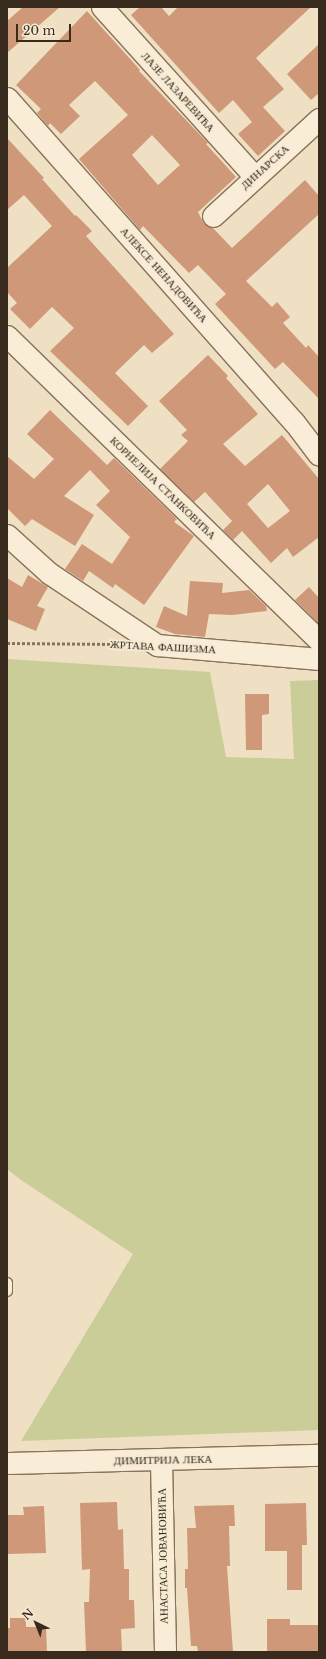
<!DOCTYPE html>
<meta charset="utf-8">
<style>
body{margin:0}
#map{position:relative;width:326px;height:1659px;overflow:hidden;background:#efe0c3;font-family:"Libre Baskerville",serif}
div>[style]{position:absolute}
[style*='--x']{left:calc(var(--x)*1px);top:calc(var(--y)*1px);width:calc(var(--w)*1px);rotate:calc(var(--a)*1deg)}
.green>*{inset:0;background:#cacd97}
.building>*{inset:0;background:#ce9879}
.path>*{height:2.5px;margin-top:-1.25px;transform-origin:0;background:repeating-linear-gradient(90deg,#8a715a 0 3px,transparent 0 5px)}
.roads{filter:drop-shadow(1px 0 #8a715a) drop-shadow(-1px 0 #8a715a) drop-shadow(0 1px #8a715a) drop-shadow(0 -1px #8a715a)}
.lane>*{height:10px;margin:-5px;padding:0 5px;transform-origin:5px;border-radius:5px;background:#f9edd7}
.street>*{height:21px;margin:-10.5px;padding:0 10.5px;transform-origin:10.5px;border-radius:10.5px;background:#f9edd7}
span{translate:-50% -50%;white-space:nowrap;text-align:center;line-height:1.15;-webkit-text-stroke:3.5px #f6ead3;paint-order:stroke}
.street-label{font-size:11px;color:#392a1e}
.frame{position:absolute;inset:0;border:8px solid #392a1e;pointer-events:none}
.north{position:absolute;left:16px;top:1603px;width:40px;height:40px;-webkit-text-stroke:3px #f6ead3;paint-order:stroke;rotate:317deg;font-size:11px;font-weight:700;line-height:16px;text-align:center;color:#392a1e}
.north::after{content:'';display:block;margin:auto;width:14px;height:18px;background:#392a1e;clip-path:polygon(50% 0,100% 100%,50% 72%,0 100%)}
.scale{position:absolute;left:16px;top:24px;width:55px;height:18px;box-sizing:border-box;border:2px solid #392a1e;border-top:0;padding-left:5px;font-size:12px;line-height:14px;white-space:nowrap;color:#392a1e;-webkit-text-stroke:3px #f6ead3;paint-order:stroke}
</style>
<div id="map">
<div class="green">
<i style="clip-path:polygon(7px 659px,210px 672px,226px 757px,294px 759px,290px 681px,319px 680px,319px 1430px,21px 1441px,133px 1254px,21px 1180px,7px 1169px)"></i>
</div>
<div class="building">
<i style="clip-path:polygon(23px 7px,60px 7px,7px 53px,7px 21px)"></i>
<i style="clip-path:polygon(140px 7px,161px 7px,169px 16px,178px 7px,311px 7px,256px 58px,284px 89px,263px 107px,285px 131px,258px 156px,238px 134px,252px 122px,233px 100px,219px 113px,131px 15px)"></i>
<i style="clip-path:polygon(evenodd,87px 11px,140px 70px,139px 71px,208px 143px,206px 144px,236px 177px,198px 212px,204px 224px,213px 228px,232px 248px,305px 180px,319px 196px,319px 214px,246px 281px,272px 307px,277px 302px,290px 317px,283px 323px,306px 348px,308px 345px,319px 357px,319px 399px,283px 362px,275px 369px,215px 304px,226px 294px,198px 265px,189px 273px,143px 226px,140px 230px,79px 159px,128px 115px,95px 81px,69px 105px,80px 116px,61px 134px,50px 123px,48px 126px,37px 113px,41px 109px,16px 85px,87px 11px,152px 135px,180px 165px,158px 185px,132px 155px,152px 135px)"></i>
<i style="clip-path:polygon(319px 44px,319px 93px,311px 100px,287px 74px)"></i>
<i style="clip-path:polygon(7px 138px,44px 178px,42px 179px,75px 216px,76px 215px,92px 231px,86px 236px,174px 334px,152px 353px,144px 345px,115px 373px,148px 406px,128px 426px,50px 351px,74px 328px,52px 307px,30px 329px,10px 309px,17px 303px,7px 292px,7px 268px,52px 226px,24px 195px,7px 210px)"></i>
<i style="clip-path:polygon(evenodd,208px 355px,228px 376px,226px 378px,258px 414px,223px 444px,245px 466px,282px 435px,319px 479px,319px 537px,293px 557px,287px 548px,271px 563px,242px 531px,233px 540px,223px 530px,232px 521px,205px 492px,194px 502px,160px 469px,188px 441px,181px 435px,187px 430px,159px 401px,208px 355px,268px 484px,290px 511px,268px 528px,247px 504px,268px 484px)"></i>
<i style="clip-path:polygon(50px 410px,107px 465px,114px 458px,177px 519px,174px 522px,194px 536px,144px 605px,115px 584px,113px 588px,89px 571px,83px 581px,65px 569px,82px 544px,112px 564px,130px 537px,96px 505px,110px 491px,90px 470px,64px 496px,94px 515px,75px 546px,32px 519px,25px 526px,7px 508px,7px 456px,34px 479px,54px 459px,27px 434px)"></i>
<i style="clip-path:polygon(28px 575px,48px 587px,37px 606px,45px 609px,36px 631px,7px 619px,7px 578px,22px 587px)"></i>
<i style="clip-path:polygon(190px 581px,223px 583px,222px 593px,249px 590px,266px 606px,267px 611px,232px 615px,209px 614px,205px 637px,175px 634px,156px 627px,164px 606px,187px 616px)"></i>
<i style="clip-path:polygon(309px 587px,319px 598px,319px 624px,295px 600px)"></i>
<i style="clip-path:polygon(245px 694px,269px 694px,269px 714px,262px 715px,262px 750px,246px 750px)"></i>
<i style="clip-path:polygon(117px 1502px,118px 1530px,123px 1529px,124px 1569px,129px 1569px,129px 1600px,134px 1600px,135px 1628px,121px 1629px,122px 1652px,86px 1652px,84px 1602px,89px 1602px,90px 1569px,82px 1570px,80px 1503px)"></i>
<i style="clip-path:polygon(306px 1503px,307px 1545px,302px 1545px,302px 1590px,287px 1590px,287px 1551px,265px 1551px,265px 1504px)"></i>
<i style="clip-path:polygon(234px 1505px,235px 1526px,229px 1526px,230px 1566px,227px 1566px,233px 1652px,198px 1652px,197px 1646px,191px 1646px,187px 1588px,185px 1588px,185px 1569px,188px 1569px,187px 1528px,196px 1528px,194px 1506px)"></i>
<i style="clip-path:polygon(44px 1506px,46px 1553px,7px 1554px,7px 1515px,24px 1515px,23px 1507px)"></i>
<i style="clip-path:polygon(10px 1618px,26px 1618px,26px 1627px,46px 1627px,47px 1652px,7px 1652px,7px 1628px,10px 1628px)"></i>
<i style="clip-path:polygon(267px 1619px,290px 1619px,290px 1625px,319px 1625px,319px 1652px,267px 1652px)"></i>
</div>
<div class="path">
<i style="--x:7;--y:643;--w:111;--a:0.5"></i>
</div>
<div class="roads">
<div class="lane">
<i style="--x:7;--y:1283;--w:8;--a:90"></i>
</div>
<div class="street">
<i style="--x:102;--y:7;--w:227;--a:48"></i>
<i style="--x:7;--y:98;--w:433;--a:48.5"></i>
<i style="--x:294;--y:422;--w:41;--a:52.9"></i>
<i style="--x:213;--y:216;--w:144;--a:-42.5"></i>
<i style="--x:7;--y:336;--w:436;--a:44.3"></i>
<i style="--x:7;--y:535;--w:57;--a:42.1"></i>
<i style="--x:49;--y:573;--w:130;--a:33.7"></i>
<i style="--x:157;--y:645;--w:163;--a:4.9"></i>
<i style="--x:161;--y:1460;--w:192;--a:88.8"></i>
<i style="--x:7;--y:1463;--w:312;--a:-1.5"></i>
</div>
</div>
<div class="street-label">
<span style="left:178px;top:92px;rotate:48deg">ЛАЗЕ ЛАЗАРЕВИЋА</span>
<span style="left:265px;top:167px;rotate:-42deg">ДИНАРСКА</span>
<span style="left:164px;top:275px;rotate:48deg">АЛЕКСЕ НЕНАДОВИЋА</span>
<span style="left:163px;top:488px;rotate:44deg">КОРНЕЛИЈА СТАНКОВИЋА</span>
<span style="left:163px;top:647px;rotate:3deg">ЖРТАВА ФАШИЗМА</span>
<span style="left:163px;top:1460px;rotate:-1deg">ДИМИТРИЈА ЛЕКА</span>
<span style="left:163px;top:1556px;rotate:-91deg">АНАСТАСА ЈОВАНОВИЋА</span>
</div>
<div class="frame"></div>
<div class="north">N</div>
<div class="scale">20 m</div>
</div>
